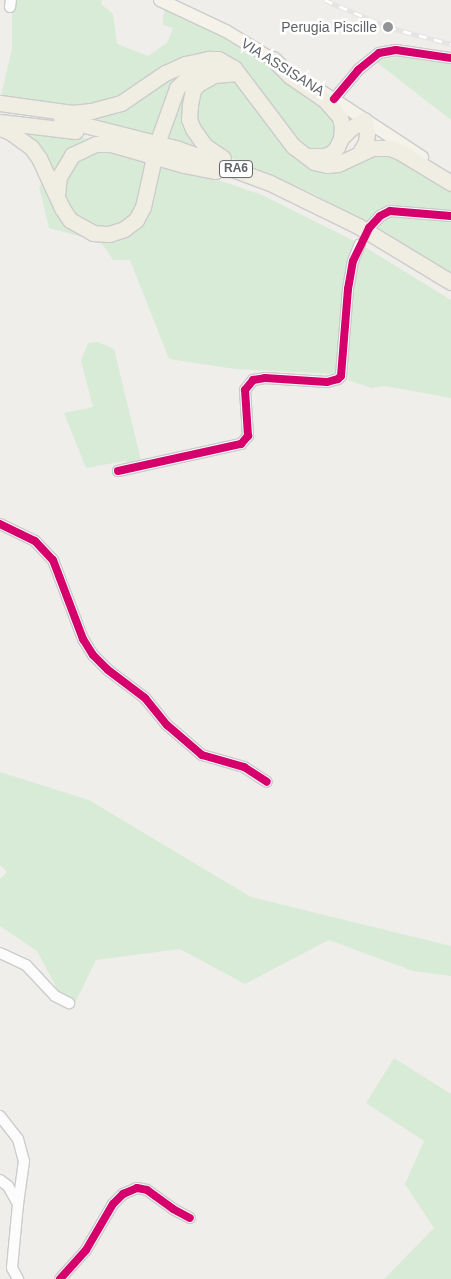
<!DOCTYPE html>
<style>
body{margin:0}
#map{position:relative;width:451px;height:1279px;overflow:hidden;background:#efeeea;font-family:Helvetica,sans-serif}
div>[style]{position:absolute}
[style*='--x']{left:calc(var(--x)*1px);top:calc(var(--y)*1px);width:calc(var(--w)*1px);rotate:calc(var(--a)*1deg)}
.green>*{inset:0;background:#d8ebd6}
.roads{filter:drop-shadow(1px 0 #cbcccc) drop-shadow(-1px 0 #cbcccc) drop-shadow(0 1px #cbcccc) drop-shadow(0 -1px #cbcccc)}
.minor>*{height:10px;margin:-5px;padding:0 5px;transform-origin:5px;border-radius:5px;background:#fdfcfc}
.major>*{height:12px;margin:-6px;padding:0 6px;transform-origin:6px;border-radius:6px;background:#f4f2e9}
.highway>*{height:15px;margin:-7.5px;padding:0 7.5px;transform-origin:7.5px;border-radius:7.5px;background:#f0ede3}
.rail>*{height:4.5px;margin-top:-2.25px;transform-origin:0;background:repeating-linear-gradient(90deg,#fff 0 8px,#e4e4e4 0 16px);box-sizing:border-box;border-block:1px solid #e4e4e4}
.cycleway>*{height:8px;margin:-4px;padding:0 4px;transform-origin:4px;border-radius:4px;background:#d6006c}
.dots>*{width:14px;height:14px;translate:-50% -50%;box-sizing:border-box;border:2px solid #fff;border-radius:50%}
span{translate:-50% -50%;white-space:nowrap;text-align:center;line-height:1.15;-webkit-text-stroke:5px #fff;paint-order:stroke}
.shield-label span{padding:1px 4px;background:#fff;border:1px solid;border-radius:4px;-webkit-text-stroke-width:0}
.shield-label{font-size:12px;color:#5f6368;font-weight:700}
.poi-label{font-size:14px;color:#5f6368}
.right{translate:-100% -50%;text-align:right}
.street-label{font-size:14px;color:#5f6368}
</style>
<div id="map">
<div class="green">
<i style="clip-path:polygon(14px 0,102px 0,101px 4px,113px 14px,117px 44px,148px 56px,167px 43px,173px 28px,163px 25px,164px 8px,235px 41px,270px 64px,324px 104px,339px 128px,329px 148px,318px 152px,297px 145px,242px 65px,230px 58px,123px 93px,96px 107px,60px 107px,1px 95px,12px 49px,12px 15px)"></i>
<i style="clip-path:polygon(407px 55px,451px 64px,451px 120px,375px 61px)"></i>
<i style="clip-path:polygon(185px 66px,156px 137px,85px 116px)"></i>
<i style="clip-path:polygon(212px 78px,237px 80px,310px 164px,381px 150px,451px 184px,451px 276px,314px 194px,215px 151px,195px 129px,193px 96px)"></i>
<i style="clip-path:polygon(184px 88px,190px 93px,202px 150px,165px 139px)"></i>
<i style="clip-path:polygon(9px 127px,92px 139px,82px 151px,101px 146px,174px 165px,262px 195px,360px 244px,451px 300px,451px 398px,385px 386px,371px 388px,348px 380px,351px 299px,343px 301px,335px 374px,235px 369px,169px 359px,130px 260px,113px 260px,101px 242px,49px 228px,39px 186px,52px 176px)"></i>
<i style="clip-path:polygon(98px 342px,114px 349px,142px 464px,132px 464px,125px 461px,86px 468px,64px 413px,93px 407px,81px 361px,88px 343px)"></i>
<i style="clip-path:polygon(0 772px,89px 800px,251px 897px,451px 946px,451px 976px,413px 971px,329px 940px,245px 984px,180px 949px,96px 960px,75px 1003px,61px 996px,37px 951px,0 926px,0 879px,7px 872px,0 865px)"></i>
<i style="clip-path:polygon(394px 1058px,451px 1094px,451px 1279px,384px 1279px,434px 1228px,405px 1184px,424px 1141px,366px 1103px)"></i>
</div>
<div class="roads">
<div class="minor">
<i style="--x:10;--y:7;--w:7;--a:-82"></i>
<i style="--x:334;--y:99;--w:38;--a:-50"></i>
<i style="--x:358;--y:70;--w:27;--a:-39"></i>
<i style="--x:379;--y:53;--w:17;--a:-10"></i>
<i style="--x:396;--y:50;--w:56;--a:8.3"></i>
<i style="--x:369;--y:228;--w:16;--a:-47"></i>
<i style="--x:380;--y:216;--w:11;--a:-27"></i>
<i style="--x:390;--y:211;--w:61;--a:4.7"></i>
<i style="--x:118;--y:471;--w:126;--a:-12.4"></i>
<i style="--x:241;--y:444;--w:11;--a:-49"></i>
<i style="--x:248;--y:436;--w:46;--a:-93.7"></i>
<i style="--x:245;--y:390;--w:13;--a:-51"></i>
<i style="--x:253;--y:380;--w:12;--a:-9"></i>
<i style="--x:265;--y:378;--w:62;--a:3.7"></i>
<i style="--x:327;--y:382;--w:11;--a:-15"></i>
<i style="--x:338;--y:379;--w:4;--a:-45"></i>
<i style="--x:341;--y:376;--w:87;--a:-85.4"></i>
<i style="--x:348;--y:289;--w:28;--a:-80"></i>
<i style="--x:353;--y:261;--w:18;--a:-68"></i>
<i style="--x:0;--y:524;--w:39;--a:26"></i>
<i style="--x:35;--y:541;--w:26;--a:47"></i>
<i style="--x:53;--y:560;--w:85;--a:69.2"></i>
<i style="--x:83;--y:639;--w:19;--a:58"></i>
<i style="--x:93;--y:655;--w:21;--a:45"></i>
<i style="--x:108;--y:670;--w:46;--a:37.1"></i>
<i style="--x:145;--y:698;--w:35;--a:51"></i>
<i style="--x:167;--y:725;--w:46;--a:40.6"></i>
<i style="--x:202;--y:755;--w:44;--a:15.9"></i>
<i style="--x:244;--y:767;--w:27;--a:33"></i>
<i style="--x:0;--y:953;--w:29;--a:25"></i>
<i style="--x:26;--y:965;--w:42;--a:46.9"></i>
<i style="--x:55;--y:996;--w:16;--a:27"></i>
<i style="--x:0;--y:1116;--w:29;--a:52"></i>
<i style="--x:18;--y:1139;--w:23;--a:75"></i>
<i style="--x:24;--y:1161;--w:43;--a:97.9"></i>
<i style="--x:0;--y:1180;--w:10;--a:37"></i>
<i style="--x:8;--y:1186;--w:21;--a:61"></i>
<i style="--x:18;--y:1204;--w:64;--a:95.4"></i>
<i style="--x:12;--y:1268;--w:13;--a:61"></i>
<i style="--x:60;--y:1279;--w:39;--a:-48"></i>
<i style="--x:86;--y:1250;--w:53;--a:-59.6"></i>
<i style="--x:113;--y:1204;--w:14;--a:-45"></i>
<i style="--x:123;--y:1194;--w:15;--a:-23"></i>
<i style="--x:137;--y:1188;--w:10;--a:11"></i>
<i style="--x:147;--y:1190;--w:32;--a:36"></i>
<i style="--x:173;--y:1209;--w:19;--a:28"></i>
</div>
<div class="major">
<i style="--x:160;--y:0;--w:73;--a:25.2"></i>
<i style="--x:226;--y:31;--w:63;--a:31.4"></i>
<i style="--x:321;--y:91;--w:121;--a:33.2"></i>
</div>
<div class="highway">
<i style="--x:273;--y:59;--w:24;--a:45"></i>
<i style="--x:290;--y:76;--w:42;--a:34.4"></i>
<i style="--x:325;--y:100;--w:23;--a:49"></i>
<i style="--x:340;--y:117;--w:10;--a:79"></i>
<i style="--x:342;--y:127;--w:11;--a:95"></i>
<i style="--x:341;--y:138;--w:10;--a:114"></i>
<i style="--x:337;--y:147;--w:8;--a:130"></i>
<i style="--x:332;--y:153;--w:9;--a:159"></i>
<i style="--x:324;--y:156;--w:17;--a:180"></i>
<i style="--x:0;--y:103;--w:73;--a:7.9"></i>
<i style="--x:72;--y:113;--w:19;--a:-6"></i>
<i style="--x:91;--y:111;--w:31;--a:-15"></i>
<i style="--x:121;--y:103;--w:53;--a:-34.3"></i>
<i style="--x:165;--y:73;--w:22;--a:-24"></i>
<i style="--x:185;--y:64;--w:25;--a:-12"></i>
<i style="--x:209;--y:59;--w:9;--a:0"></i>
<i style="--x:218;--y:59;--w:18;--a:29"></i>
<i style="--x:234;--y:68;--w:98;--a:52.9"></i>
<i style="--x:293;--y:146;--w:26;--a:37"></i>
<i style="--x:314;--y:162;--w:13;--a:13"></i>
<i style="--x:327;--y:165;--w:11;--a:-5"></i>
<i style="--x:338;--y:164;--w:38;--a:-25"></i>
<i style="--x:372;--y:148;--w:18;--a:0"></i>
<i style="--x:390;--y:148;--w:11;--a:22"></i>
<i style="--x:400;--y:152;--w:60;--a:31.3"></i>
<i style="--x:61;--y:119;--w:119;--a:14.2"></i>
<i style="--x:176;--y:148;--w:100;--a:20.4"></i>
<i style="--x:270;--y:183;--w:98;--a:26"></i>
<i style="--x:358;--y:226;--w:109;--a:31.1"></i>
<i style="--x:0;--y:122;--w:76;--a:6.8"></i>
<i style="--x:0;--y:128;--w:11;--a:22"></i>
<i style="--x:10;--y:132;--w:26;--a:36"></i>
<i style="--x:31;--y:147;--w:14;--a:54"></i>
<i style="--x:39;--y:158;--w:55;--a:65.3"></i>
<i style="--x:62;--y:208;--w:14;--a:56"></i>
<i style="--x:70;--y:220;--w:26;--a:29"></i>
<i style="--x:93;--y:233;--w:16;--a:4"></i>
<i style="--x:109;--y:234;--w:16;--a:-18"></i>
<i style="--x:124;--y:229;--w:15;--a:-37"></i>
<i style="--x:136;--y:220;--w:15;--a:-62"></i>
<i style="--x:143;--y:207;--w:46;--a:-77.5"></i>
<i style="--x:160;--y:135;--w:50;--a:-70.1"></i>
<i style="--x:177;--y:88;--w:20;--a:-45"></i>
<i style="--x:191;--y:74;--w:25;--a:-14"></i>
<i style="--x:341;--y:138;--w:14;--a:-45"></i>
<i style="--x:351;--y:128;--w:15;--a:-32"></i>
<i style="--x:364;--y:120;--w:13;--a:77"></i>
<i style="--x:367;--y:133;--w:9;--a:96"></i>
<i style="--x:366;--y:142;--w:14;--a:120"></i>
<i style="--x:223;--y:158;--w:22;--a:-146"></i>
<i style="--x:205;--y:146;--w:21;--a:-125"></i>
<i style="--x:193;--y:129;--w:11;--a:-112"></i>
<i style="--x:189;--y:119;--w:14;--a:-86"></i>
<i style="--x:190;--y:105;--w:15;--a:-79"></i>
<i style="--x:193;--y:90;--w:8;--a:-50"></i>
<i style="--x:198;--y:84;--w:18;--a:-29"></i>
<i style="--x:214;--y:75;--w:21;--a:-5"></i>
<i style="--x:57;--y:195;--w:18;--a:-84"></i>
<i style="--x:59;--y:177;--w:26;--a:-59"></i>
<i style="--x:72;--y:155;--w:26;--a:-25"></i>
<i style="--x:96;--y:144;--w:15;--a:0"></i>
<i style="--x:111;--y:144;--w:76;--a:16"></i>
<i style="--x:184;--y:165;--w:32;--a:11"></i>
</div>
</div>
<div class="rail">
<i style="--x:325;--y:0;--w:69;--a:23.2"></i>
<i style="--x:388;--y:27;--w:65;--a:15.1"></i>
</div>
<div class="cycleway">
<i style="--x:334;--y:99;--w:38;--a:-50"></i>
<i style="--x:358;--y:70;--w:27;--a:-39"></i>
<i style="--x:379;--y:53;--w:17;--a:-10"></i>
<i style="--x:396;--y:50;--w:56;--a:8.3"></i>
<i style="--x:118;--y:471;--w:126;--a:-12.4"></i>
<i style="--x:241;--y:444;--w:11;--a:-49"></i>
<i style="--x:248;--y:436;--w:46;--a:-93.7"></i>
<i style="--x:245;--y:390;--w:13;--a:-51"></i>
<i style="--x:253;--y:380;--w:12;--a:-9"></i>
<i style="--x:265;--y:378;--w:62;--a:3.7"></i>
<i style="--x:327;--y:382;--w:11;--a:-15"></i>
<i style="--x:338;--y:379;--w:4;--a:-45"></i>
<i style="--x:341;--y:376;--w:87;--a:-85.4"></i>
<i style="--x:348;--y:289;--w:28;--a:-80"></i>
<i style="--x:353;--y:261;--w:37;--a:-64"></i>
<i style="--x:369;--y:228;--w:16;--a:-47"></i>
<i style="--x:380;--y:216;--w:11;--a:-27"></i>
<i style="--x:390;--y:211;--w:61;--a:4.7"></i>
<i style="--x:0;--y:524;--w:39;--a:26"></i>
<i style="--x:35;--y:541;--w:26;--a:47"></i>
<i style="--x:53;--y:560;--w:85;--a:69.2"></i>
<i style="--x:83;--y:639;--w:19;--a:58"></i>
<i style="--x:93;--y:655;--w:21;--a:45"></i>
<i style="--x:108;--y:670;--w:46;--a:37.1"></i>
<i style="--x:145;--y:698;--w:35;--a:51"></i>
<i style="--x:167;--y:725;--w:46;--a:40.6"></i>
<i style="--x:202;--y:755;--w:44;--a:15.9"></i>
<i style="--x:244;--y:767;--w:27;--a:33"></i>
<i style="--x:60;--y:1279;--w:39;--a:-48"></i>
<i style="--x:86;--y:1250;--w:53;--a:-59.6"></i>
<i style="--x:113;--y:1204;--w:14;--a:-45"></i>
<i style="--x:123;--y:1194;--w:15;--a:-23"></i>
<i style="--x:137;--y:1188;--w:10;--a:11"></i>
<i style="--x:147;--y:1190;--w:32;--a:36"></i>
<i style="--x:173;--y:1209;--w:19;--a:28"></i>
</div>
<div class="dots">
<i style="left:388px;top:27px;background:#919496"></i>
</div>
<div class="shield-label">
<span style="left:236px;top:169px">RA6</span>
</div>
<div class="poi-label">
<span class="right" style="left:377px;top:27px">Perugia Piscille</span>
</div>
<div class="street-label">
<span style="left:283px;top:67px;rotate:32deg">VIA ASSISANA</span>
</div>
</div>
